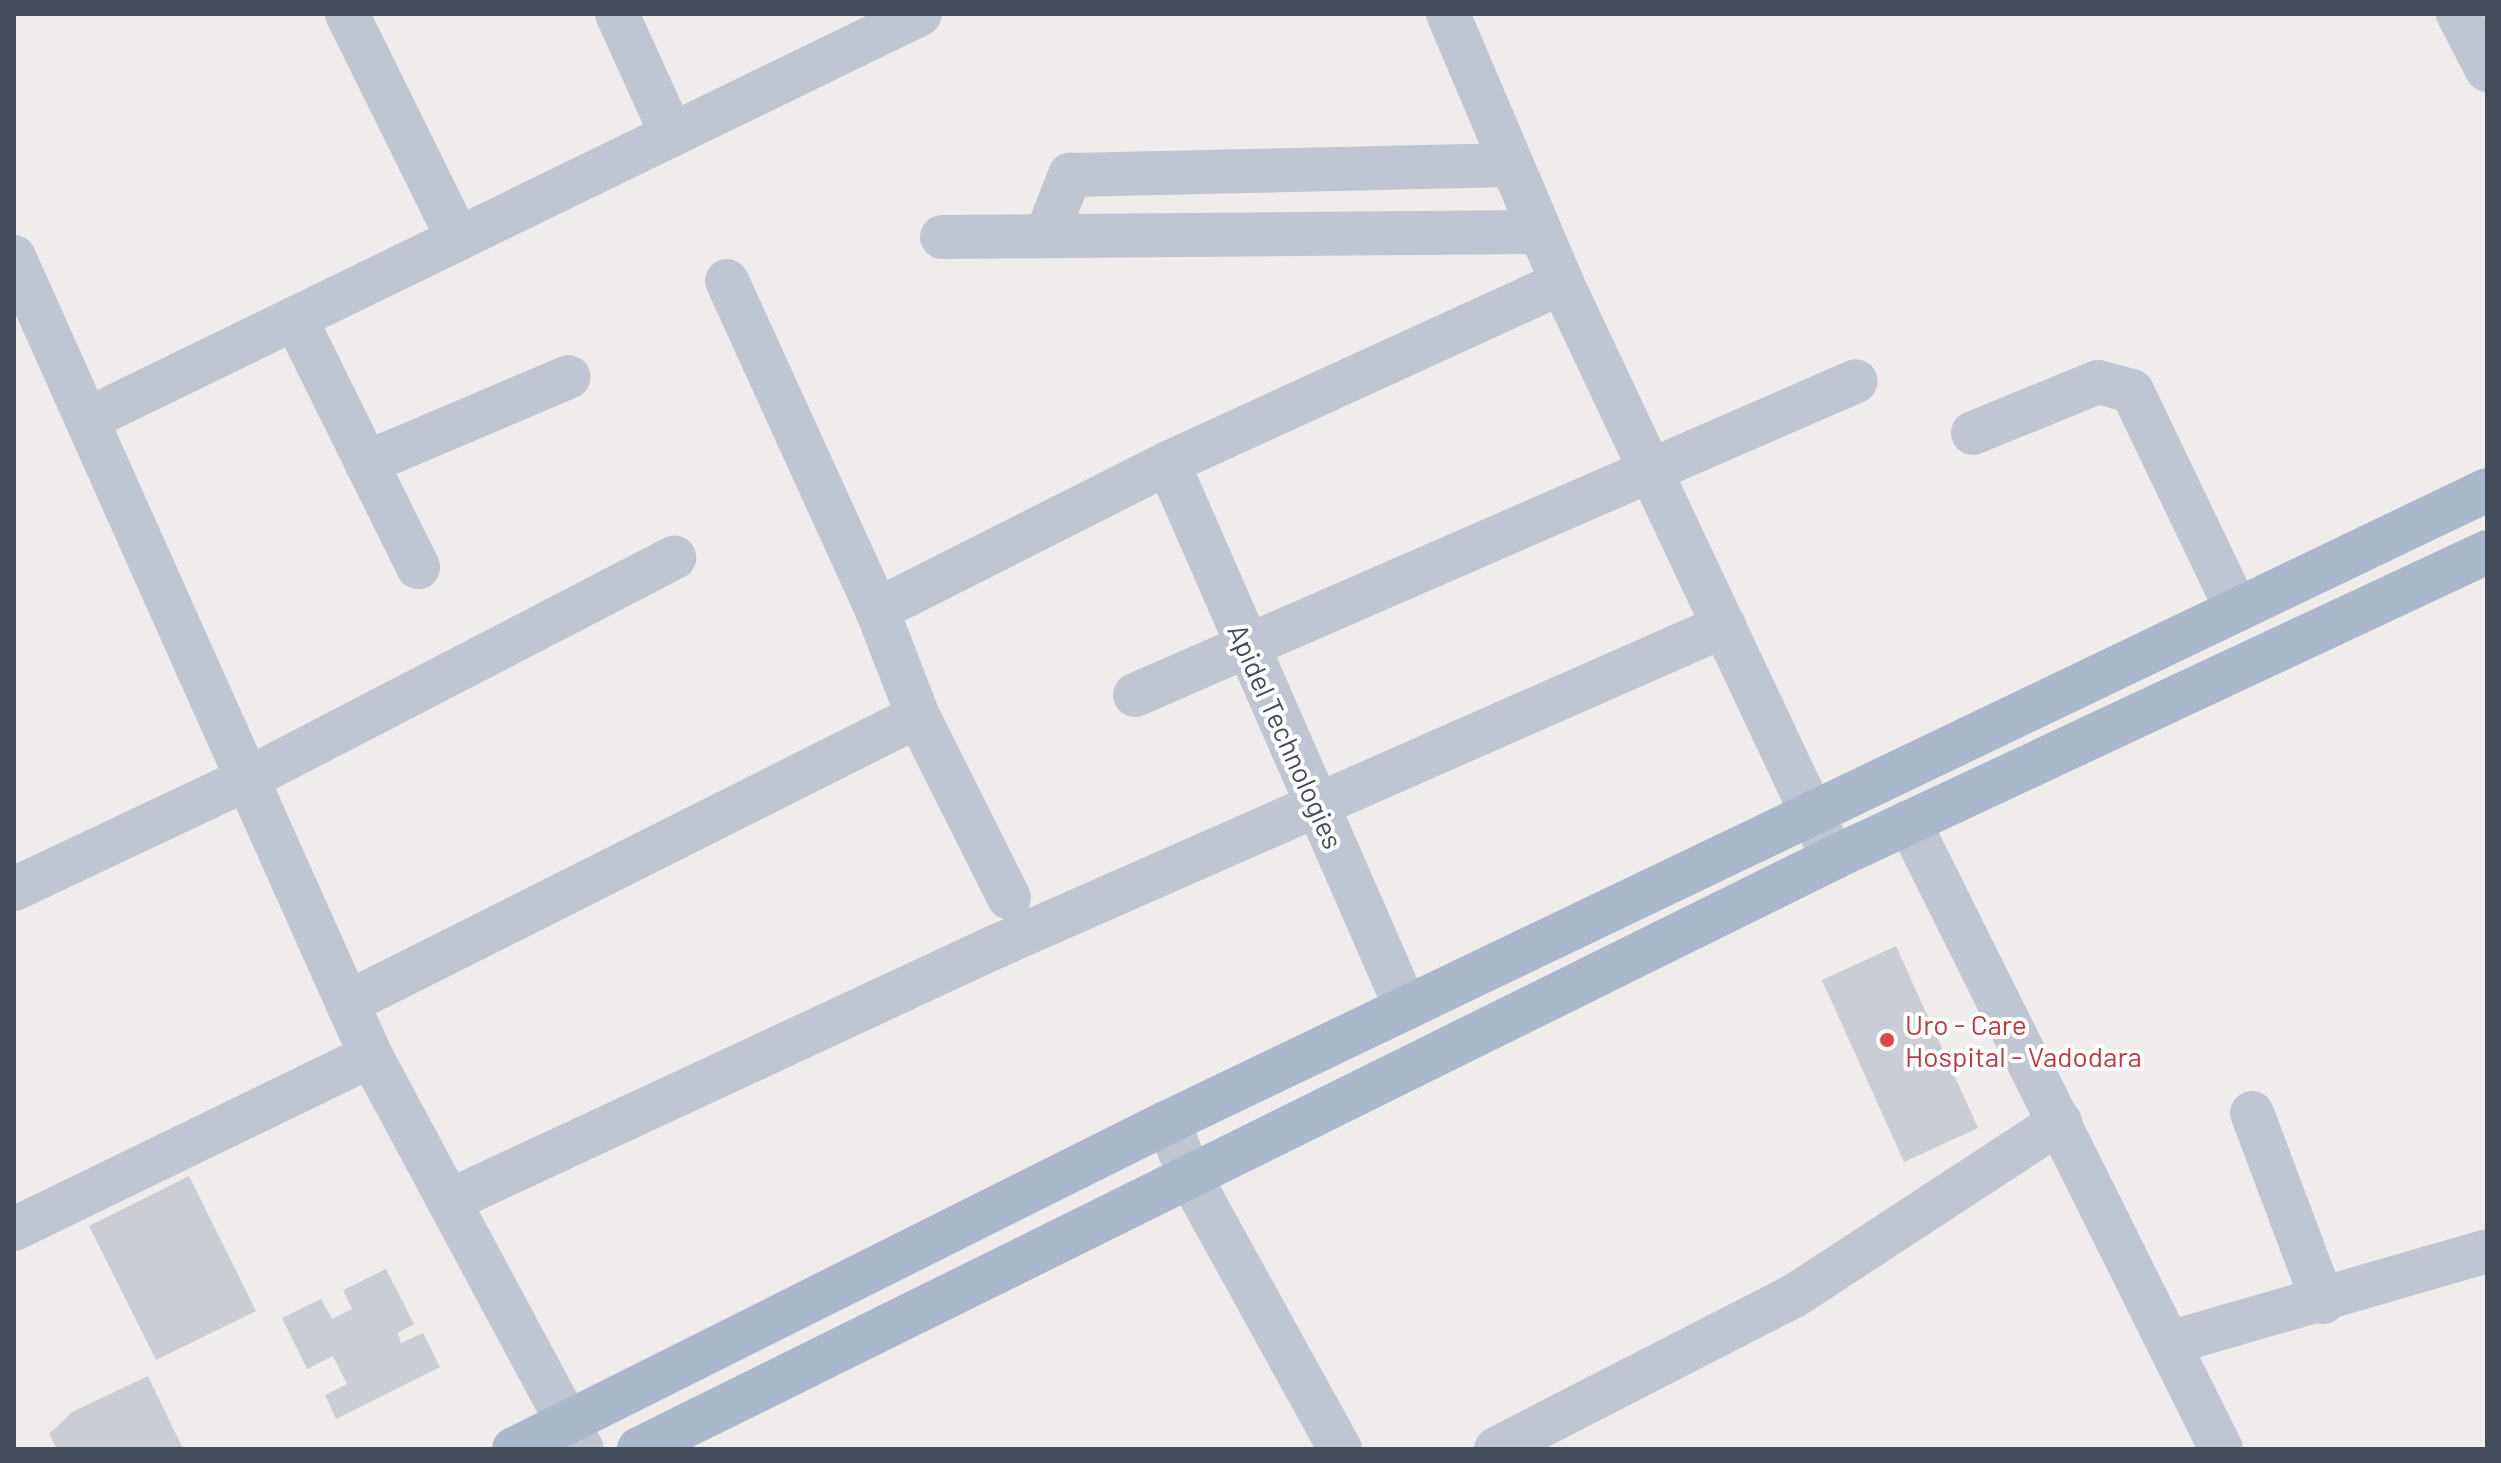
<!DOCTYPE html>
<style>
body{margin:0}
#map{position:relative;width:2501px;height:1463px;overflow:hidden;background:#efeceb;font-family:Barlow,sans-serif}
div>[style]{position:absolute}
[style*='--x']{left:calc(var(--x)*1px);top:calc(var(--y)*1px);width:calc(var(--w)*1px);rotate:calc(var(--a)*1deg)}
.building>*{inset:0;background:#cbcdd4}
.minor>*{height:44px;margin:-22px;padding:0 22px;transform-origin:22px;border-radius:22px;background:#bfc6d1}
.major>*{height:44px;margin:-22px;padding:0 22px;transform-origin:22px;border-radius:22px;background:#abb7cb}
.dots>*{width:22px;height:22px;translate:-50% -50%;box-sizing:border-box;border:4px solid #fff;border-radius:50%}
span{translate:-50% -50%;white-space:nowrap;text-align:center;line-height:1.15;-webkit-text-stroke:8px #fff;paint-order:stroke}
.street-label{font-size:28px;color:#444c59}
.health-label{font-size:28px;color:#be3a42}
.left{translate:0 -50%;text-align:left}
.frame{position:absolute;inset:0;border:16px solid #444c59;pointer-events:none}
</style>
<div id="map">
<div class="building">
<i style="clip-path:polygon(1896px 946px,1978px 1128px,1904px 1162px,1822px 980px)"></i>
<i style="clip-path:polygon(189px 1176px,256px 1311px,156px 1360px,89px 1226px)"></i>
<i style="clip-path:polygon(386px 1269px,414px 1324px,398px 1333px,401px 1343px,423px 1333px,440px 1367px,336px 1419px,325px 1395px,347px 1384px,333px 1356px,307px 1369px,282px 1318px,321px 1299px,332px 1319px,352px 1309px,343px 1290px)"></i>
<i style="clip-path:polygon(148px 1376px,183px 1449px,57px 1449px,49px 1434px,72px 1412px)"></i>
</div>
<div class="minor">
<i style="--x:347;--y:14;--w:251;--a:63.7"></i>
<i style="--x:617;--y:14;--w:133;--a:65.6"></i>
<i style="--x:1448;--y:14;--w:292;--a:67"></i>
<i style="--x:1562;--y:283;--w:636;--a:64.77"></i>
<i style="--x:2458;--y:14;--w:63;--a:62.6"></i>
<i style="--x:1046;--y:236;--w:66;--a:-68.5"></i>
<i style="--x:1070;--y:175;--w:442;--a:-1.3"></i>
<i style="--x:942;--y:237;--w:598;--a:-0.48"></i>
<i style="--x:14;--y:257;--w:875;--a:65.92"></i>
<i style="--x:371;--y:1056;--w:446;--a:61.8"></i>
<i style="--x:727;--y:281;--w:362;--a:65.5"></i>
<i style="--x:295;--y:318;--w:278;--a:63.7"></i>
<i style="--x:90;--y:418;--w:923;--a:-25.95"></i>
<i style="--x:1973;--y:433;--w:135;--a:-22.2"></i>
<i style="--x:2098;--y:382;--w:35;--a:15"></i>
<i style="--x:2132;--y:391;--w:243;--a:64.4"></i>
<i style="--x:366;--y:463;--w:220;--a:-23"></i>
<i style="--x:1168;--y:463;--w:595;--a:66.41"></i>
<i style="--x:1135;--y:695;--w:786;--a:-23.53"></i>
<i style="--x:918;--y:716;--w:203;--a:63.4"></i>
<i style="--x:1909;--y:822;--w:700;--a:63.54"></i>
<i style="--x:14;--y:889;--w:260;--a:-25.3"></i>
<i style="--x:249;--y:778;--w:479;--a:-27.4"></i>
<i style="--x:347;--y:1003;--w:639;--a:-26.69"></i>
<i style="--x:918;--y:716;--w:114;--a:-111.1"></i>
<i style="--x:877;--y:610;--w:326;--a:-26.8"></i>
<i style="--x:1168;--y:463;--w:433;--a:-24.6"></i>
<i style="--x:2252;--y:1113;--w:202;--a:69.4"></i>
<i style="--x:1168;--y:1122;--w:59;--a:68.2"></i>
<i style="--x:1190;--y:1177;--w:311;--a:61.1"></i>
<i style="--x:449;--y:1201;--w:602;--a:-24.95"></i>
<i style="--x:995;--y:947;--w:797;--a:-23.77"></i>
<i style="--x:14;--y:1229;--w:397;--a:-25.9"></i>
<i style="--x:2169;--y:1343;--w:331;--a:-16.1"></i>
<i style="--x:1496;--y:1449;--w:335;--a:-27.2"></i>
<i style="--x:1794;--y:1296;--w:318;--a:-33.2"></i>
</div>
<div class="major">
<i style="--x:514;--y:1449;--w:731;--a:-26.57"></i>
<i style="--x:1168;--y:1122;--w:1463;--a:-25.6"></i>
<i style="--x:639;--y:1449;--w:1332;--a:-26.33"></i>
<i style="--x:1833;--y:858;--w:722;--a:-25.07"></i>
</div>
<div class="dots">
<i style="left:1887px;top:1040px;background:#e0444e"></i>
</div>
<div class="street-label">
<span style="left:1286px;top:736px;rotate:66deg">Apidel Technologies</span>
</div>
<div class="health-label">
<span class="left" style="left:1905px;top:1040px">Uro - Care<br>Hospital - Vadodara</span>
</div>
<div class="frame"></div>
</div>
